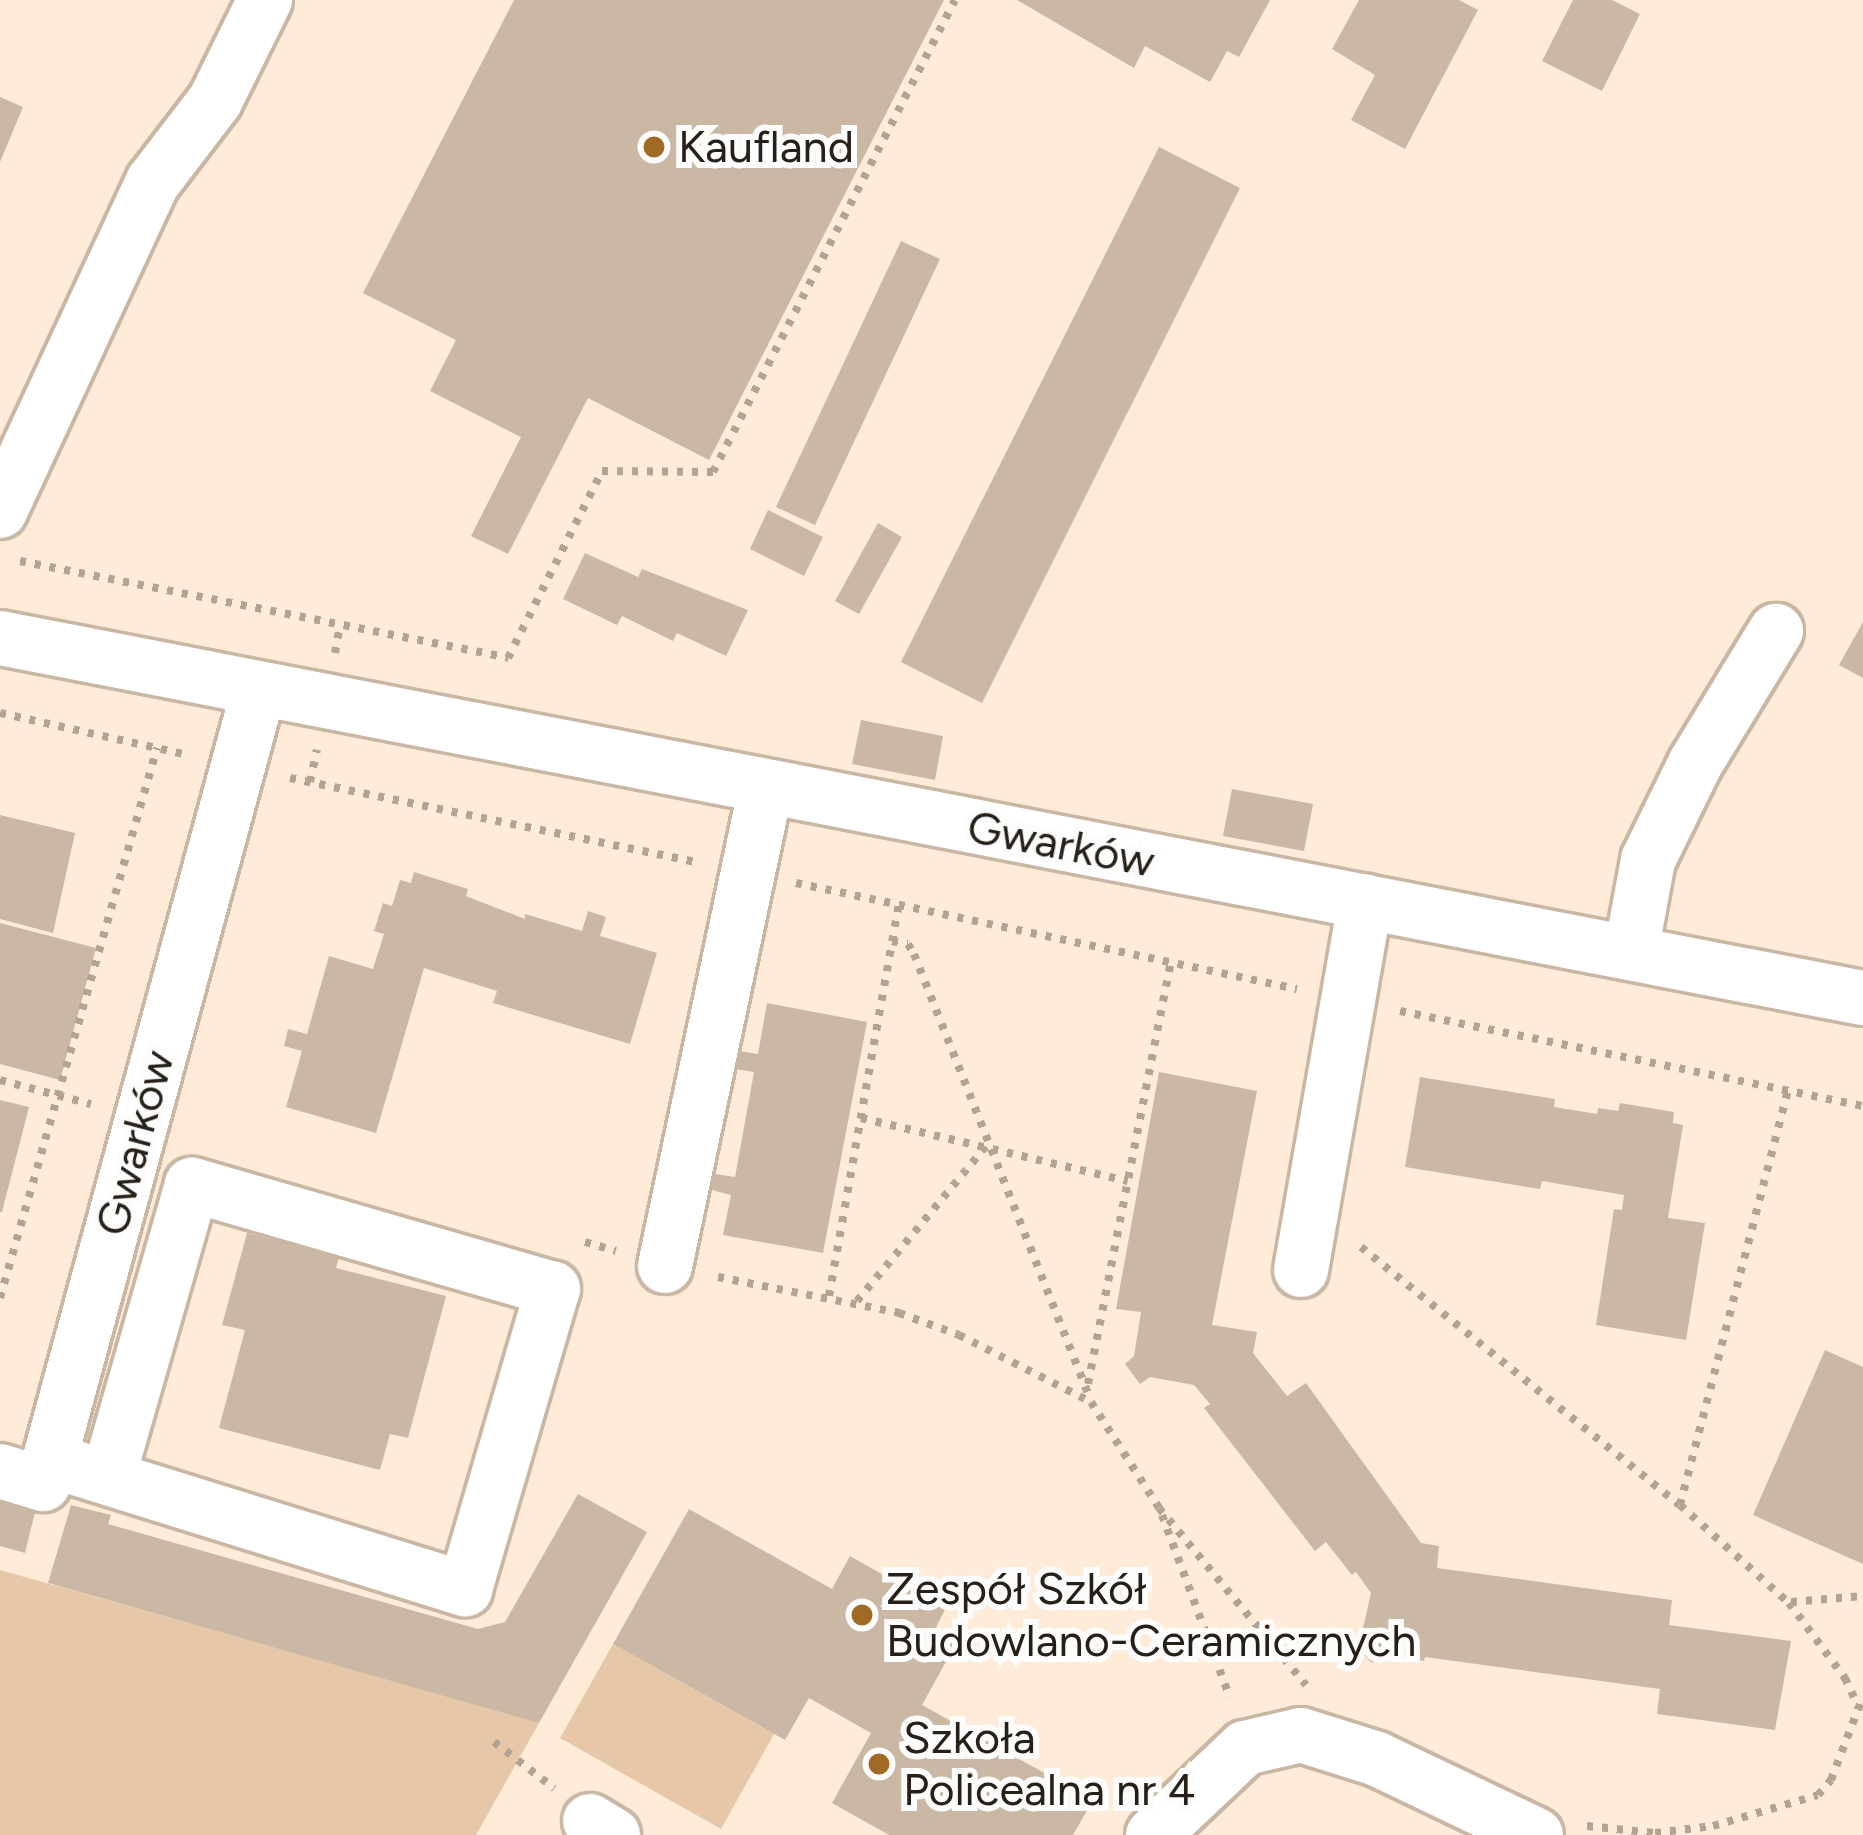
<!DOCTYPE html>
<meta charset="utf-8">
<style>
body{margin:0}
#map{position:relative;width:1863px;height:1835px;overflow:hidden;background:#feecd8;font-family:Figtree,sans-serif}
div>[style]{position:absolute}
[style*='--x']{left:calc(var(--x)*1px);top:calc(var(--y)*1px);width:calc(var(--w)*1px);rotate:calc(var(--a)*1deg)}
.green>*{inset:0;background:#e6c8a8}
.building>*{inset:0;background:#cab8a5}
.path>*{height:8px;margin-top:-4px;transform-origin:0;background:repeating-linear-gradient(90deg,#b2a494 0 6px,transparent 0 15px)}
.roads{filter:drop-shadow(3px 0 #c9b7a4) drop-shadow(-3px 0 #c9b7a4) drop-shadow(0 3px #c9b7a4) drop-shadow(0 -3px #c9b7a4)}
.minor>*{height:54px;margin:-27px;padding:0 27px;transform-origin:27px;border-radius:27px;background:#fff}
.dots>*{width:33px;height:33px;translate:-50% -50%;box-sizing:border-box;border:6px solid #fcfcfc;border-radius:50%}
span{translate:-50% -50%;white-space:nowrap;text-align:center;line-height:1.15;-webkit-text-stroke:12px #fcfcfc;paint-order:stroke}
.poi-label{font-size:45px;color:#262018}
.left{translate:0 -50%;text-align:left}
.street-label{font-size:45px;color:#262018}
</style>
<div id="map">
<div class="green">
<i style="clip-path:polygon(0 1570px,458px 1699px,539px 1723px,476px 1835px,0 1835px)"></i>
<i style="clip-path:polygon(613px 1644px,774px 1734px,721px 1829px,560px 1738px)"></i>
</div>
<div class="building">
<i style="clip-path:polygon(514px 0,944px 0,709px 460px,588px 398px,508px 554px,471px 536px,521px 437px,430px 391px,456px 340px,363px 293px)"></i>
<i style="clip-path:polygon(1017px 0,1270px 0,1239px 57px,1227px 51px,1210px 82px,1145px 46px,1134px 68px)"></i>
<i style="clip-path:polygon(1359px 0,1459px 0,1478px 10px,1405px 149px,1351px 120px,1375px 75px,1332px 49px)"></i>
<i style="clip-path:polygon(1573px 0,1612px 0,1640px 14px,1602px 91px,1542px 61px)"></i>
<i style="clip-path:polygon(0 97px,23px 107px,0 162px)"></i>
<i style="clip-path:polygon(1159px 147px,1240px 188px,982px 703px,901px 662px)"></i>
<i style="clip-path:polygon(901px 241px,940px 259px,815px 525px,776px 507px)"></i>
<i style="clip-path:polygon(768px 510px,823px 537px,804px 576px,750px 549px)"></i>
<i style="clip-path:polygon(878px 523px,902px 537px,859px 614px,835px 601px)"></i>
<i style="clip-path:polygon(585px 553px,638px 577px,642px 569px,748px 610px,726px 656px,677px 633px,673px 641px,622px 616px,617px 625px,563px 599px)"></i>
<i style="clip-path:polygon(1863px 622px,1863px 678px,1839px 665px)"></i>
<i style="clip-path:polygon(861px 720px,943px 736px,935px 780px,852px 764px)"></i>
<i style="clip-path:polygon(1232px 789px,1313px 804px,1304px 851px,1223px 836px)"></i>
<i style="clip-path:polygon(0 815px,75px 833px,53px 933px,0 919px)"></i>
<i style="clip-path:polygon(414px 872px,468px 889px,466px 896px,525px 919px,525px 914px,582px 931px,588px 911px,606px 917px,600px 936px,657px 953px,630px 1044px,493px 1003px,497px 991px,424px 968px,376px 1133px,286px 1107px,302px 1051px,284px 1046px,288px 1029px,307px 1034px,329px 956px,373px 969px,384px 934px,374px 931px,383px 903px,392px 906px,400px 880px,411px 883px)"></i>
<i style="clip-path:polygon(0 923px,96px 948px,60px 1080px,0 1064px)"></i>
<i style="clip-path:polygon(767px 1003px,867px 1022px,823px 1253px,723px 1235px,731px 1195px,712px 1190px,715px 1174px,735px 1177px,754px 1072px,735px 1069px,739px 1051px,758px 1054px)"></i>
<i style="clip-path:polygon(1159px 1072px,1257px 1091px,1212px 1325px,1257px 1332px,1253px 1353px,1287px 1396px,1306px 1383px,1421px 1543px,1439px 1546px,1437px 1568px,1672px 1600px,1669px 1625px,1791px 1641px,1775px 1730px,1657px 1714px,1660px 1689px,1425px 1657px,1424px 1661px,1380px 1654px,1372px 1663px,1354px 1645px,1361px 1637px,1371px 1593px,1356px 1572px,1352px 1575px,1326px 1542px,1315px 1551px,1204px 1408px,1210px 1404px,1194px 1385px,1150px 1377px,1140px 1384px,1125px 1364px,1134px 1356px,1141px 1312px,1116px 1309px)"></i>
<i style="clip-path:polygon(1420px 1077px,1555px 1099px,1554px 1107px,1597px 1114px,1598px 1108px,1618px 1111px,1620px 1103px,1674px 1112px,1673px 1123px,1683px 1125px,1668px 1218px,1705px 1223px,1686px 1340px,1596px 1325px,1614px 1209px,1622px 1210px,1624px 1195px,1542px 1181px,1540px 1189px,1405px 1167px)"></i>
<i style="clip-path:polygon(0 1100px,29px 1107px,2px 1212px,0 1212px)"></i>
<i style="clip-path:polygon(247px 1233px,339px 1257px,336px 1268px,446px 1296px,408px 1438px,390px 1434px,380px 1470px,219px 1428px,245px 1330px,222px 1325px)"></i>
<i style="clip-path:polygon(1825px 1350px,1863px 1367px,1863px 1564px,1753px 1515px)"></i>
<i style="clip-path:polygon(0 1494px,37px 1504px,25px 1553px,0 1546px)"></i>
<i style="clip-path:polygon(578px 1494px,647px 1532px,539px 1723px,48px 1583px,71px 1505px,111px 1515px,108px 1524px,478px 1629px,505px 1622px)"></i>
<i style="clip-path:polygon(689px 1509px,832px 1589px,850px 1556px,945px 1610px,936px 1627px,958px 1640px,922px 1705px,1093px 1800px,1073px 1835px,889px 1835px,832px 1803px,871px 1733px,809px 1698px,785px 1740px,613px 1644px)"></i>
</div>
<div class="path">
<i style="--x:20;--y:561;--w:498;--a:11.2"></i>
<i style="--x:508;--y:658;--w:209;--a:-63.3"></i>
<i style="--x:602;--y:471;--w:111;--a:0.5"></i>
<i style="--x:713;--y:472;--w:530;--a:-62.86"></i>
<i style="--x:335;--y:653;--w:28;--a:-80"></i>
<i style="--x:0;--y:713;--w:193;--a:12.6"></i>
<i style="--x:290;--y:778;--w:418;--a:11.7"></i>
<i style="--x:310;--y:782;--w:33;--a:-78"></i>
<i style="--x:796;--y:883;--w:512;--a:11.95"></i>
<i style="--x:892;--y:941;--w:16;--a:11"></i>
<i style="--x:908;--y:944;--w:12;--a:59"></i>
<i style="--x:914;--y:954;--w:480;--a:68.4"></i>
<i style="--x:1400;--y:1011;--w:473;--a:11.6"></i>
<i style="--x:0;--y:1080;--w:94;--a:14.8"></i>
<i style="--x:861;--y:1118;--w:274;--a:13.3"></i>
<i style="--x:585;--y:1242;--w:32;--a:16"></i>
<i style="--x:1361;--y:1247;--w:410;--a:39"></i>
<i style="--x:1680;--y:1505;--w:147;--a:42"></i>
<i style="--x:1789;--y:1603;--w:94;--a:53.3"></i>
<i style="--x:1845;--y:1678;--w:31;--a:65"></i>
<i style="--x:718;--y:1277;--w:185;--a:11.2"></i>
<i style="--x:899;--y:1313;--w:64;--a:20.1"></i>
<i style="--x:959;--y:1335;--w:148;--a:26.9"></i>
<i style="--x:1091;--y:1402;--w:126;--a:57.3"></i>
<i style="--x:1159;--y:1508;--w:230;--a:50.3"></i>
<i style="--x:829;--y:1296;--w:398;--a:-79.9"></i>
<i style="--x:0;--y:1298;--w:572;--a:-74.07"></i>
<i style="--x:857;--y:1301;--w:202;--a:-50.2"></i>
<i style="--x:1088;--y:1384;--w:431;--a:-78.9"></i>
<i style="--x:1680;--y:1505;--w:428;--a:-75.4"></i>
<i style="--x:1162;--y:1515;--w:195;--a:69.6"></i>
<i style="--x:1791;--y:1602;--w:72;--a:-4.8"></i>
<i style="--x:494;--y:1742;--w:76;--a:37.5"></i>
<i style="--x:1587;--y:1826;--w:68;--a:5.9"></i>
<i style="--x:1655;--y:1833;--w:58;--a:-6.9"></i>
<i style="--x:1713;--y:1826;--w:109;--a:-16.4"></i>
<i style="--x:1818;--y:1795;--w:20;--a:-49"></i>
<i style="--x:1831;--y:1780;--w:90;--a:-69.1"></i>
</div>
<div class="roads">
<div class="minor">
<i style="--x:0;--y:511;--w:363;--a:-65.1"></i>
<i style="--x:153;--y:182;--w:102;--a:-52.6"></i>
<i style="--x:215;--y:101;--w:113;--a:-63.7"></i>
<i style="--x:0;--y:638;--w:1897;--a:10.94"></i>
<i style="--x:1631;--y:952;--w:94;--a:-79.5"></i>
<i style="--x:1648;--y:860;--w:107;--a:-63.9"></i>
<i style="--x:1695;--y:764;--w:156;--a:-58.7"></i>
<i style="--x:665;--y:1266;--w:490;--a:-78.1"></i>
<i style="--x:1301;--y:1270;--w:374;--a:-80.1"></i>
<i style="--x:50;--y:1460;--w:435;--a:17.3"></i>
<i style="--x:465;--y:1589;--w:313;--a:-73.7"></i>
<i style="--x:553;--y:1289;--w:376;--a:-163.9"></i>
<i style="--x:192;--y:1185;--w:304;--a:106"></i>
<i style="--x:0;--y:1471;--w:45;--a:16.8"></i>
<i style="--x:43;--y:1484;--w:824;--a:-74.8"></i>
<i style="--x:590;--y:1821;--w:27;--a:31"></i>
<i style="--x:1153;--y:1835;--w:127;--a:-43.4"></i>
<i style="--x:1245;--y:1748;--w:57;--a:-13.1"></i>
<i style="--x:1301;--y:1735;--w:80;--a:17.5"></i>
<i style="--x:1377;--y:1759;--w:176;--a:25.5"></i>
</div>
</div>
<div class="dots">
<i style="left:654px;top:147px;background:#a06a24"></i>
<i style="left:862px;top:1615px;background:#a06a24"></i>
<i style="left:879px;top:1764px;background:#a06a24"></i>
</div>
<div class="poi-label">
<span class="left" style="left:678px;top:147px">Kaufland</span>
<span class="left" style="left:886px;top:1615px">Zespół Szkół<br>Budowlano-Ceramicznych</span>
<span class="left" style="left:903px;top:1764px">Szkoła<br>Policealna nr 4</span>
</div>
<div class="street-label">
<span style="left:1061px;top:844px;rotate:11deg">Gwarków</span>
<span style="left:135px;top:1143px;rotate:-75deg">Gwarków</span>
</div>
</div>
